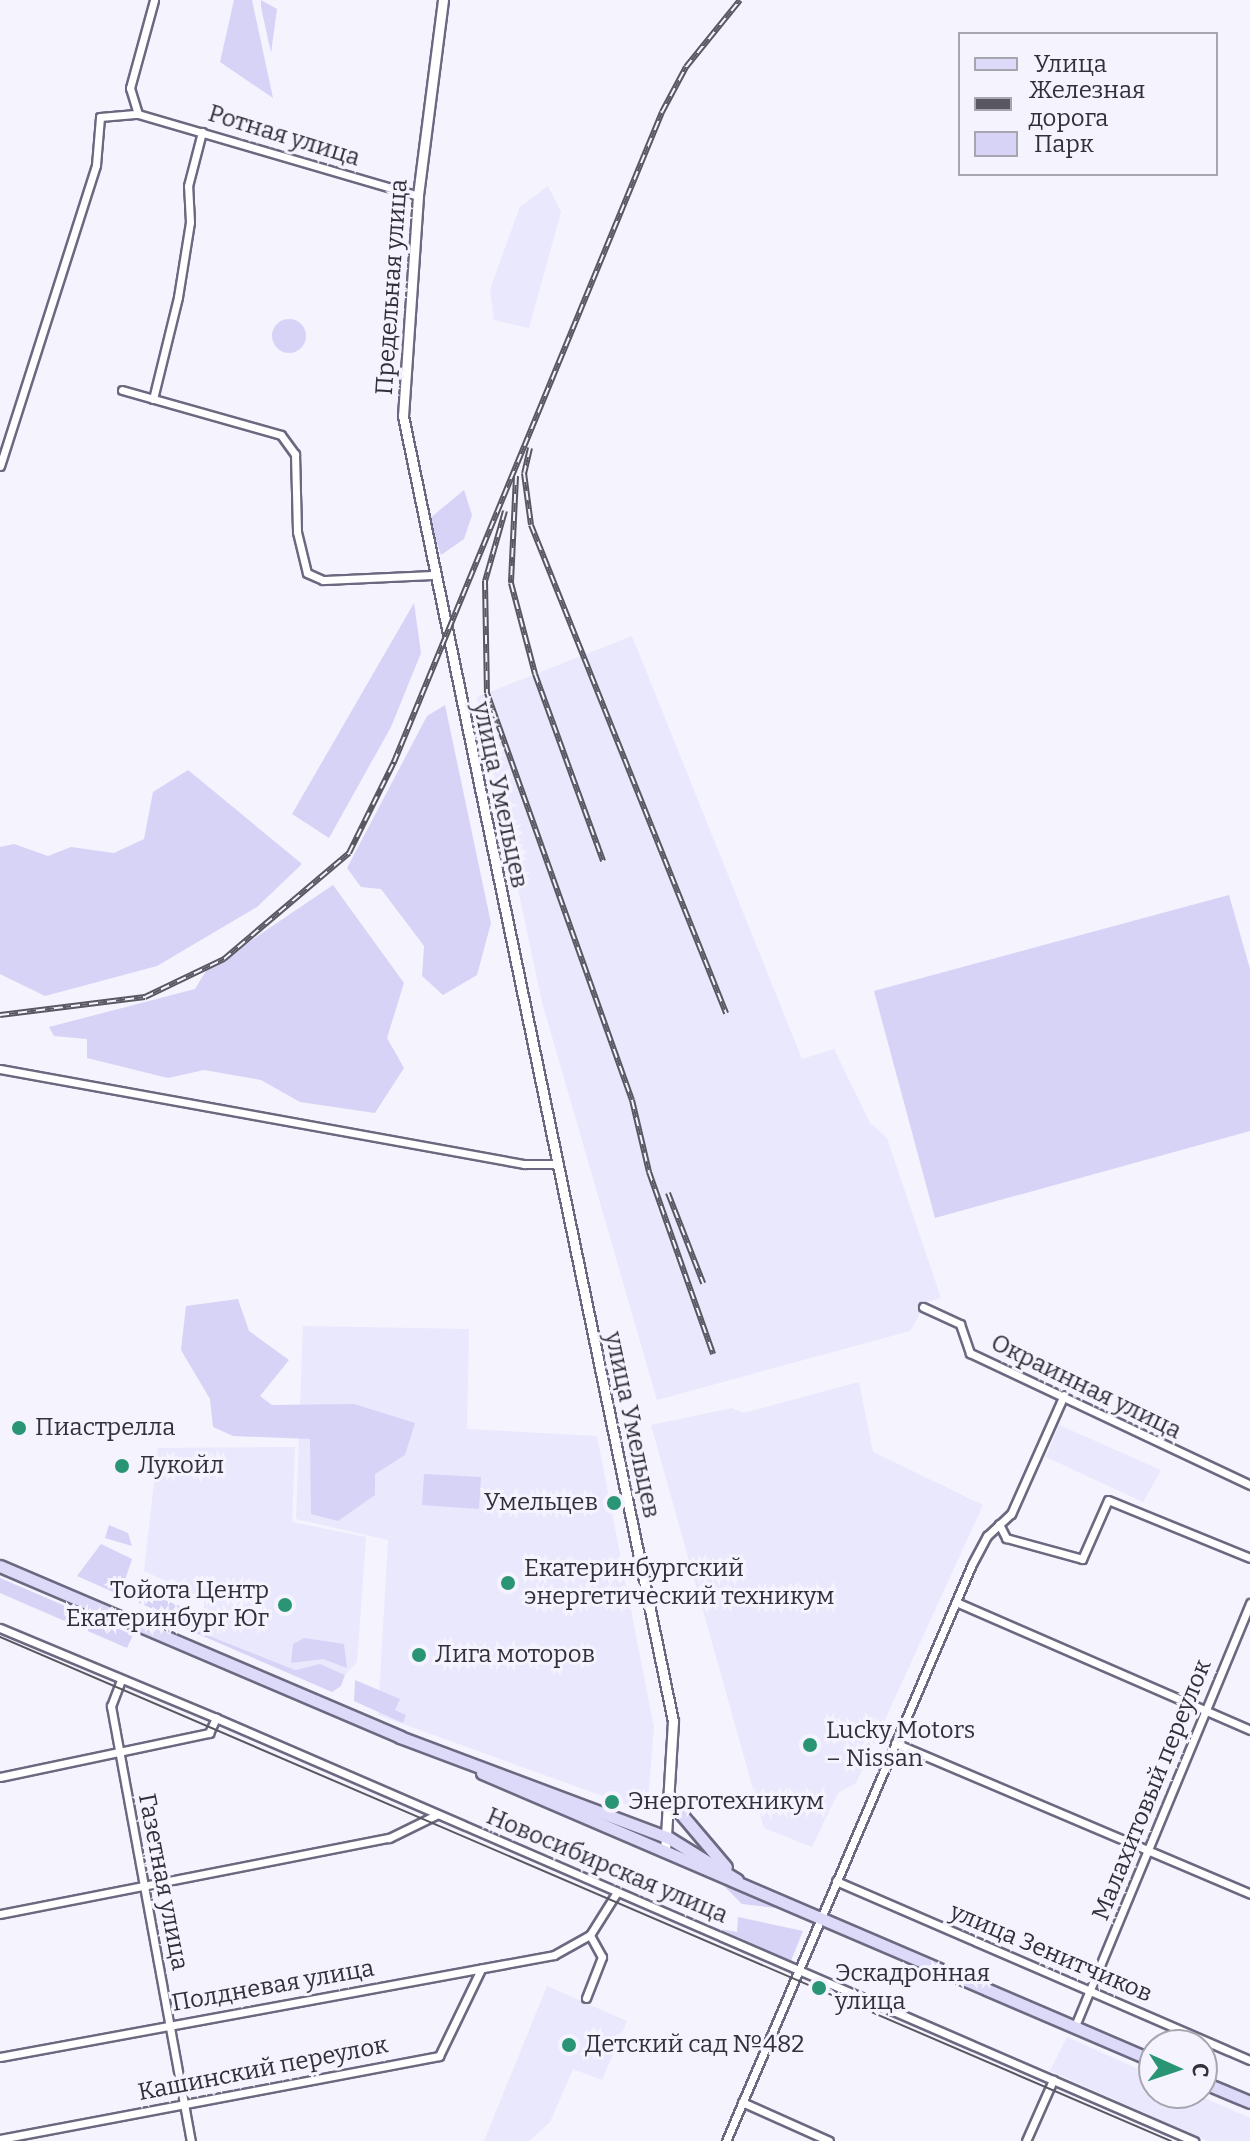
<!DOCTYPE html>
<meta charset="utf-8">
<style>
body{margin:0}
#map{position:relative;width:1250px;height:2141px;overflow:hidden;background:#f4f3fe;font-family:Bitter,serif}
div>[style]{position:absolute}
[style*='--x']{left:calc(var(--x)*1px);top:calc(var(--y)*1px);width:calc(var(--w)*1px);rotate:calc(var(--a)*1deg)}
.built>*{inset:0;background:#eae8fd}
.green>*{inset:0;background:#d6d3f7}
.round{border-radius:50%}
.roads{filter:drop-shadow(2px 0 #6b6980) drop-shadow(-2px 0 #6b6980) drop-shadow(0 2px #6b6980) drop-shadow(0 -2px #6b6980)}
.minor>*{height:7px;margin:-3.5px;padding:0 3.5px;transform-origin:3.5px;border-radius:3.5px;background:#fff}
.tertiary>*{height:9px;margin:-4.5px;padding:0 4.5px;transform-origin:4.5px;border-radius:4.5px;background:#fff}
.primary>*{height:11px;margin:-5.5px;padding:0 5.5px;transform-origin:5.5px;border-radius:5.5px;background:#dcd9f9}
.tram>*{height:2px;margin:-1px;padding:0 1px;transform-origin:1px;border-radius:1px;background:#585762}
.rail>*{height:6px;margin-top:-3px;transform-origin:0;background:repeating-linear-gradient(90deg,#f4f3fe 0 9px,#585762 0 18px);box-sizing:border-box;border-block:2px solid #585762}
.dots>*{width:22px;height:22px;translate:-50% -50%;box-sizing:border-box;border:4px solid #f4f3fe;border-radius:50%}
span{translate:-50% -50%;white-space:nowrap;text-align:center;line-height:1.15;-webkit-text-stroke:6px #f4f3fe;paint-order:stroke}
.street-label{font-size:24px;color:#31303b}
.poi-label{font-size:24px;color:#31303b}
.left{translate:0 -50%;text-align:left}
.right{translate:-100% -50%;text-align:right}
.legend{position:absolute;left:958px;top:32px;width:260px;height:144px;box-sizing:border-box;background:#f4f3fe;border:2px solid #a6a5b0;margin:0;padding:10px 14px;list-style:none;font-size:24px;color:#31303b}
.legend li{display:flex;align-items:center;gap:16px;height:40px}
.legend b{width:40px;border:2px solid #a6a5b0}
.north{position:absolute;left:1138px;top:2029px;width:80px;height:80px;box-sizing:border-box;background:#f4f3fe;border:2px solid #a6a5b0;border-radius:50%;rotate:93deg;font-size:22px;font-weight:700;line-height:32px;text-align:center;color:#31303b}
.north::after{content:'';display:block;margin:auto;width:28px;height:36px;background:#299574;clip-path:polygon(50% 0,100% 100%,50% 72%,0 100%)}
</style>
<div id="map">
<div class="built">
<i style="clip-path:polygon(548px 186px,561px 212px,529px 328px,494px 320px,490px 289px,520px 207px)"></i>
<i style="clip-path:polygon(632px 636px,802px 1059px,834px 1049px,870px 1123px,887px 1138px,941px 1298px,927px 1302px,910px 1331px,657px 1400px,542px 1002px,477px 697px)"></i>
<i style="clip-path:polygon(303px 1326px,469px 1329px,467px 1429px,597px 1436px,654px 1728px,647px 1812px,378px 1715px,388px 1540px,296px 1519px)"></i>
<i style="clip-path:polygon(859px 1382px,873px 1452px,983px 1505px,856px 1783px,838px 1793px,812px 1847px,764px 1828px,651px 1425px,732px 1408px,743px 1413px)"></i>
<i style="clip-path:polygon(1059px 1425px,1161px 1470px,1143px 1502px,1046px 1457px)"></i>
<i style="clip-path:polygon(295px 1447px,292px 1522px,366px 1537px,357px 1662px,345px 1675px,320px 1664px,295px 1670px,197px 1633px,205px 1599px,144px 1571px,158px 1448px)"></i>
<i style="clip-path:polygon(547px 1986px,627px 2021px,602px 2080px,573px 2069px,550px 2122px,529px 2141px,484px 2141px)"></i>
<i style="clip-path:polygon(1067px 2037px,1154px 2076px,1154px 2093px,1193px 2093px,1250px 2118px,1250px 2141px,1208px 2141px,1050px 2071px)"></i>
</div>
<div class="green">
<i style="clip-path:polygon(234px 0,252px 0,273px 98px,220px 62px)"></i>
<i style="clip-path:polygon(261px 0,277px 9px,271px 53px,261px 7px)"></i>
<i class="round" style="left:272px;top:319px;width:34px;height:34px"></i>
<i style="clip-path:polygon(464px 490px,472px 515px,464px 539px,441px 555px,429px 519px)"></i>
<i style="clip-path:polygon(414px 603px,421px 653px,391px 727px,329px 838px,292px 814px)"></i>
<i style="clip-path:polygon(445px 705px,491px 923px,477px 975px,443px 995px,422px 976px,424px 946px,381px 889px,361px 887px,347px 868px,427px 716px)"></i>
<i style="clip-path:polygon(188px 770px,302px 864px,257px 907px,157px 966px,45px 996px,0 974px,0 847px,14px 844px,48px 856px,71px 847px,114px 853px,144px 839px,153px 792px)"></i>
<i style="clip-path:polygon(333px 885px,404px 983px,387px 1038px,404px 1068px,375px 1113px,300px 1102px,261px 1080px,204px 1070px,168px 1078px,87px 1058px,87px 1039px,54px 1036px,49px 1027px,195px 989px,206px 971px)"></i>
<i style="clip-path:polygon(1229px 895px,1250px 969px,1250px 1131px,935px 1218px,874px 991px)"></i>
<i style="clip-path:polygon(238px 1299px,249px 1331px,289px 1360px,260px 1396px,272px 1405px,354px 1404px,415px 1423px,405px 1455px,375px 1474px,375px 1495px,338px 1521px,311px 1514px,310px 1439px,233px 1436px,213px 1427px,210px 1399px,181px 1350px,186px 1306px)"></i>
<i style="clip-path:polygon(424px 1474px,481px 1477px,479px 1509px,422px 1505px)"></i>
<i style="clip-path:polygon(109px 1525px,128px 1533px,132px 1546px,105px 1538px)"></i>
<i style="clip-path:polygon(101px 1544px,132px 1559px,120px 1595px,77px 1576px)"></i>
<i style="clip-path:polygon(0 1578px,133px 1635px,127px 1648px,0 1593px)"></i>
<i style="clip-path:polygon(148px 1593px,204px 1616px,199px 1629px,137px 1602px)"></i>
<i style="clip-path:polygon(138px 1608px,295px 1670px,320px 1664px,345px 1675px,341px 1686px,332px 1692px)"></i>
<i style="clip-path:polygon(304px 1638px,344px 1644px,347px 1668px,323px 1659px,291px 1663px,293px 1644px)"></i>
<i style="clip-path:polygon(355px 1680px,400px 1699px,395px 1710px,406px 1715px,403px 1723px,354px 1701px)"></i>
<i style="clip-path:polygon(721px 1883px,776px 1908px,742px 1904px)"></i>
<i style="clip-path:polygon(738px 1917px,803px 1931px,791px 1961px,720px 1929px,737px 1932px)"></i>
</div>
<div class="roads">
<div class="minor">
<i style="--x:138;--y:114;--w:27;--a:-107"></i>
<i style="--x:130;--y:88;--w:91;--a:-74.7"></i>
<i style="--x:122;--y:390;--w:165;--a:15.8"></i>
<i style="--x:281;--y:435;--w:24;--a:54"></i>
<i style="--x:295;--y:454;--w:78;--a:88.5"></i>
<i style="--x:297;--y:532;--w:42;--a:76.3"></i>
<i style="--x:307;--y:573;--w:17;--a:24"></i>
<i style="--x:323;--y:580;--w:111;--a:-2.6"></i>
<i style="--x:153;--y:399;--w:105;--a:-76.2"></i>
<i style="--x:178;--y:297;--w:76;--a:-80.9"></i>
<i style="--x:190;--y:222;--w:36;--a:-93"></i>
<i style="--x:188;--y:186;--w:56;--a:-75.5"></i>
<i style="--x:0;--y:466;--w:316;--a:-72.3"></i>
<i style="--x:96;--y:165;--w:48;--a:-85.2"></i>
<i style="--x:100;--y:117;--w:38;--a:-5"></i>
<i style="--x:138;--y:114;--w:292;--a:16.3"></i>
<i style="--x:0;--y:1069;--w:533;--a:10.28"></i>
<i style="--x:524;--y:1164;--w:35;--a:0"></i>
<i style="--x:923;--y:1307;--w:41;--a:24.7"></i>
<i style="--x:960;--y:1324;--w:31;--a:71"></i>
<i style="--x:970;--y:1353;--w:310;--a:25.2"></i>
<i style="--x:999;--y:1524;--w:16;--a:63"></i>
<i style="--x:1006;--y:1538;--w:79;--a:15.4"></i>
<i style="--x:1082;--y:1559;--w:64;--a:-66.2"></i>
<i style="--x:1108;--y:1500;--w:153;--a:22.2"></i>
<i style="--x:956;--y:1602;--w:321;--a:23.5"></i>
<i style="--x:0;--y:1628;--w:234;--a:22.6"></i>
<i style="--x:121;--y:1680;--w:28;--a:111"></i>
<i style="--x:111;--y:1706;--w:442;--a:79.6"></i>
<i style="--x:895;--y:1743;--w:386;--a:23"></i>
<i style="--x:0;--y:1777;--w:214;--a:-11.9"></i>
<i style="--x:209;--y:1733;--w:17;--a:-65"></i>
<i style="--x:216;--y:1718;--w:1066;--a:23.39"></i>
<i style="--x:836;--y:1881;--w:451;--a:23.4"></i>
<i style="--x:0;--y:1914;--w:396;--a:-11.1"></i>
<i style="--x:389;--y:1838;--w:52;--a:-26.1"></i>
<i style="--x:586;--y:1998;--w:44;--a:-68.7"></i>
<i style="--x:602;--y:1957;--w:25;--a:-119"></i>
<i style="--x:1075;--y:2026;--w:458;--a:-67.5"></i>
<i style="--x:0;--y:2057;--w:563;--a:-10.43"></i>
<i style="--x:554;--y:1955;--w:41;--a:-29.1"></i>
<i style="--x:590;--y:1935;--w:51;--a:-57.9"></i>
<i style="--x:742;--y:2102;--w:95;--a:24.1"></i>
<i style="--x:0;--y:2139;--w:447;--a:-10.7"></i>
<i style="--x:439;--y:2056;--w:97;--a:-64.2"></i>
<i style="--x:726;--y:2141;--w:627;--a:-66.91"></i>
<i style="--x:972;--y:1564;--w:32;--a:-62"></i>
<i style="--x:987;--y:1536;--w:33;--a:-43"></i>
<i style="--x:1011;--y:1514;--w:130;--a:-66"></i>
<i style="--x:1026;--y:2141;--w:67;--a:-66.1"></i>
</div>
<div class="tertiary">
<i style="--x:443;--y:0;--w:198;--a:97.3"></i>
<i style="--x:418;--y:196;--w:221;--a:93.9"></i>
<i style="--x:403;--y:416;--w:1333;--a:78.31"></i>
<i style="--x:673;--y:1721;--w:131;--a:93.5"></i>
</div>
<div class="primary">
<i style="--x:0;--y:1566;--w:435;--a:23.1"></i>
<i style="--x:400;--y:1737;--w:287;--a:20.6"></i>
<i style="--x:669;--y:1838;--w:80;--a:31.7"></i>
<i style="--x:482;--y:1773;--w:731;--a:23.2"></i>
<i style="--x:671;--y:1802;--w:85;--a:49.8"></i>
<i style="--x:1202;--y:2082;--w:52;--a:22.6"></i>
</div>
</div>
<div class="tram">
<i style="--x:0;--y:1637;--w:1275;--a:23.29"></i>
</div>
<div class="rail">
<i style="--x:530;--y:448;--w:26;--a:103"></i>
<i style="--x:524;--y:473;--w:52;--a:82.3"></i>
<i style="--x:531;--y:525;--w:526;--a:68.22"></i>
<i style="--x:516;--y:476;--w:107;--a:92.7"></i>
<i style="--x:511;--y:583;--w:94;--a:75.2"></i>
<i style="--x:535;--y:674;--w:199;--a:70"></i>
<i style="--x:505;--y:511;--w:73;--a:105.9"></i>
<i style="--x:485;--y:581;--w:112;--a:89"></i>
<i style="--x:487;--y:693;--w:432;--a:70.4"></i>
<i style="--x:632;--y:1100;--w:74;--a:76.7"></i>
<i style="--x:649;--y:1172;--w:193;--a:70.6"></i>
<i style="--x:0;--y:1015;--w:146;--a:-7.1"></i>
<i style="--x:145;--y:997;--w:88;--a:-25.7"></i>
<i style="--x:224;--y:959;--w:164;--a:-40.3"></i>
<i style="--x:349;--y:853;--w:102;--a:-63.7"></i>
<i style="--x:394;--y:762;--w:703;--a:-67.59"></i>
<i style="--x:662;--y:112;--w:51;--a:-61.9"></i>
<i style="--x:686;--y:67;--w:86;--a:-51.1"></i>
<i style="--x:668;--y:1193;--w:97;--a:68.7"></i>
</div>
<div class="dots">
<i style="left:19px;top:1428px;background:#299574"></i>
<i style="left:122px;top:1466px;background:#299574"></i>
<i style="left:614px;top:1503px;background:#299574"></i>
<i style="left:508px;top:1583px;background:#299574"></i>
<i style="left:285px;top:1605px;background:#299574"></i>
<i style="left:419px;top:1655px;background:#299574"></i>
<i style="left:810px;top:1745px;background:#299574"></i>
<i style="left:612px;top:1802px;background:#299574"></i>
<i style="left:819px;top:1988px;background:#299574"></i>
<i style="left:569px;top:2045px;background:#299574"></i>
</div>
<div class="street-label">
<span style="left:284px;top:136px;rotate:17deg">Ротная улица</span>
<span style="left:392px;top:287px;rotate:-86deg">Предельная улица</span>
<span style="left:500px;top:795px;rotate:78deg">улица Умельцев</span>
<span style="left:1086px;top:1387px;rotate:26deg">Окраинная улица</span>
<span style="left:632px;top:1425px;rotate:78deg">улица Умельцев</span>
<span style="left:1152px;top:1790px;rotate:-68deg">Малахитовый переулок</span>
<span style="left:607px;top:1866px;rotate:23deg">Новосибирская улица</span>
<span style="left:163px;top:1882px;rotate:79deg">Газетная улица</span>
<span style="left:1051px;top:1953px;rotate:23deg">улица Зенитчиков</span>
<span style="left:273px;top:1986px;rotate:-10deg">Полдневая улица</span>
<span style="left:263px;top:2069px;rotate:-11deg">Кашинский переулок</span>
</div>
<div class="poi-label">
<span class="left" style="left:35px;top:1428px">Пиастрелла</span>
<span class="left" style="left:138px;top:1466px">Лукойл</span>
<span class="right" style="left:598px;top:1503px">Умельцев</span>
<span class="left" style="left:524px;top:1583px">Екатеринбургский<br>энергетический техникум</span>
<span class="right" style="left:269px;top:1605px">Тойота Центр<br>Екатеринбург Юг</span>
<span class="left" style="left:435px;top:1655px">Лига моторов</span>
<span class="left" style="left:826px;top:1745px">Lucky Motors<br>– Nissan</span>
<span class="left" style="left:628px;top:1802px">Энерготехникум</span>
<span class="left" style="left:835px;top:1988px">Эскадронная<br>улица</span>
<span class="left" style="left:585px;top:2045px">Детский сад №482</span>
</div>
<ul class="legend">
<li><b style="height:10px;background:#dcd9f9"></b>Улица</li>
<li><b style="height:10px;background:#585762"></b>Железная дорога</li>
<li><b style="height:22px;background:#d6d3f7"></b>Парк</li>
</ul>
<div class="north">С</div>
</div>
